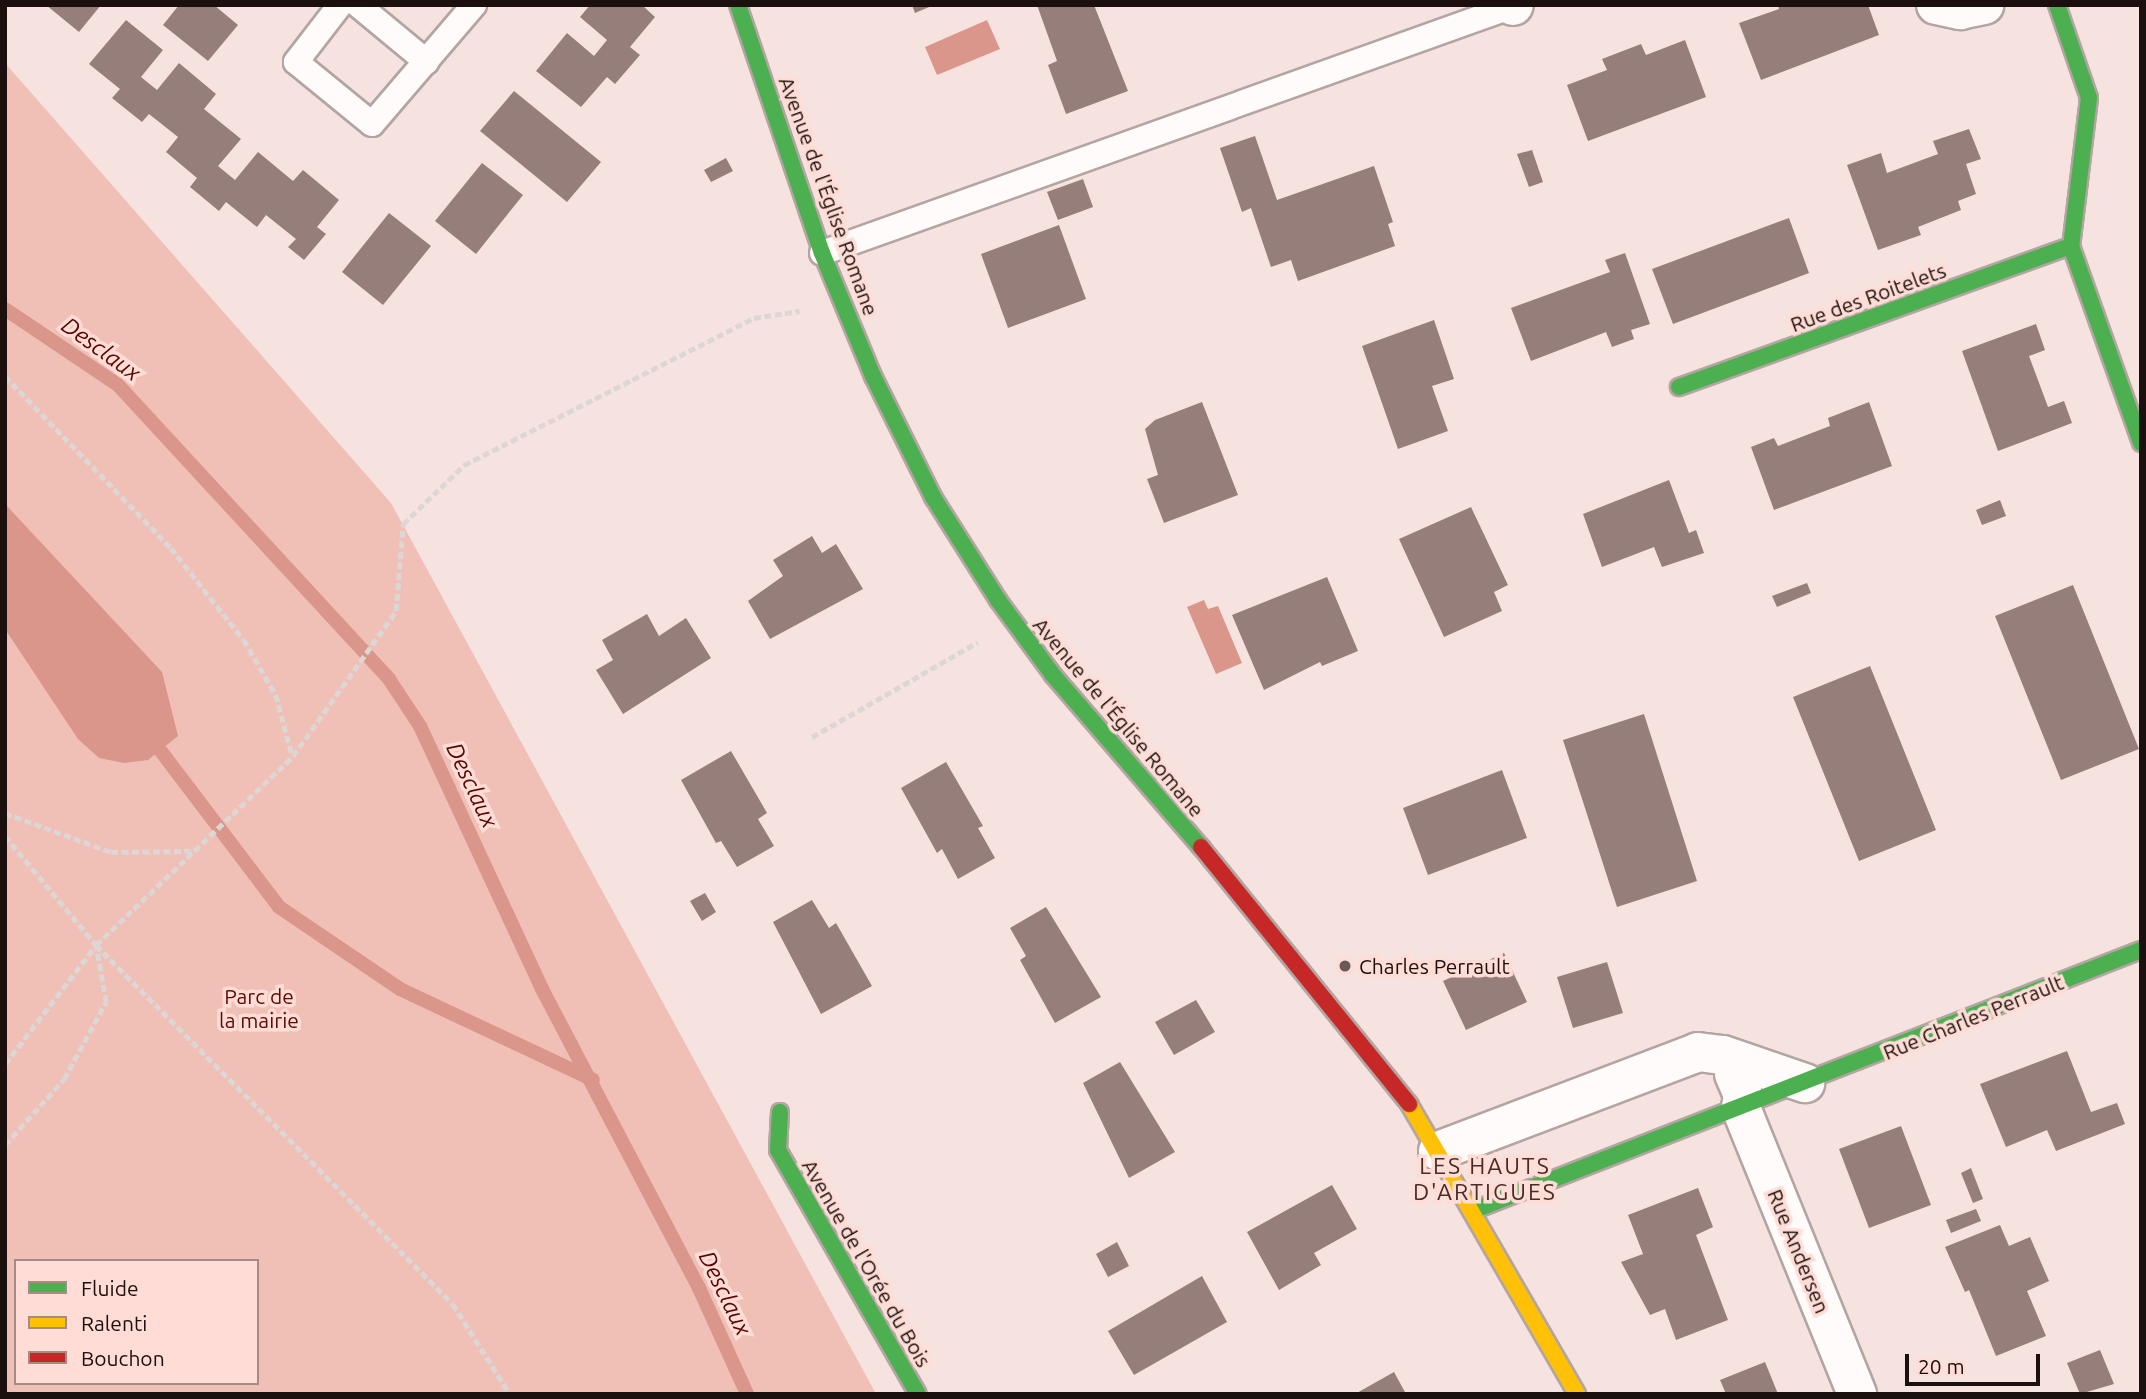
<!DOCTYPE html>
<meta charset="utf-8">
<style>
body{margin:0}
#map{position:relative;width:2146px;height:1399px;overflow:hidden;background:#f6e3df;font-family:Ubuntu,sans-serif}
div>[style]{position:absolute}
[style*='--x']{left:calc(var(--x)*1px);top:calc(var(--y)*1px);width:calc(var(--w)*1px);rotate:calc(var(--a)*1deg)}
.green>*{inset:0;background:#f0bfb6}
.water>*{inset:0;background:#da968a}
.stream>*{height:14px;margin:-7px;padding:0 7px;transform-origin:7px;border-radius:7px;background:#da968a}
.building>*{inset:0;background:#967e7b}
.path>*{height:4.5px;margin-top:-2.25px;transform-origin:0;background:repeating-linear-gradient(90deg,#dcd6d5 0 7px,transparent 0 10.5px)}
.roads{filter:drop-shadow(2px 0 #b3a5a2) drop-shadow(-2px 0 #b3a5a2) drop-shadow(0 2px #b3a5a2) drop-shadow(0 -2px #b3a5a2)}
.lane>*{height:24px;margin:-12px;padding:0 12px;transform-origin:12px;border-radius:12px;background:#fefbfa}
.street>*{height:38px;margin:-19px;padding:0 19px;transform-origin:19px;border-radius:19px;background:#fefbfa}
.fast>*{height:16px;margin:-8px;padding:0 8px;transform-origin:8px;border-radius:8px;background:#4caf50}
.slow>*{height:16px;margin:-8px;padding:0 8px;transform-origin:8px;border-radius:8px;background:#ffc107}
.jam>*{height:16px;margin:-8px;padding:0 8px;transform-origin:8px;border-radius:8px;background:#c62828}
.dots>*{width:19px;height:19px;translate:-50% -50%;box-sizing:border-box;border:4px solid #ffddd6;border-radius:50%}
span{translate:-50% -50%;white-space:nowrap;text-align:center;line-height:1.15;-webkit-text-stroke:7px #ffddd6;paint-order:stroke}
.street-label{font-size:21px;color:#1b100e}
.poi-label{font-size:21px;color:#1b100e}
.left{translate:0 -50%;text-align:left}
.park-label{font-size:21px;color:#5e0b03}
.water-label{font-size:23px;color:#590500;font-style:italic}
.neighbourhood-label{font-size:23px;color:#462d28;letter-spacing:2px}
.frame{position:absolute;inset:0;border:7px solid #1b100e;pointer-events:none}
.legend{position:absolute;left:14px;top:1259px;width:245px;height:126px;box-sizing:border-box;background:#ffddd6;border:2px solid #a48b86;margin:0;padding:9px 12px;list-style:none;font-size:21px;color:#1b100e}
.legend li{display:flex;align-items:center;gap:14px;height:35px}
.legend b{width:35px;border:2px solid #a48b86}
.scale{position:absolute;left:1905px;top:1354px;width:135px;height:32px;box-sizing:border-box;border:4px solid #1b100e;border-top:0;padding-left:9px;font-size:21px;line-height:24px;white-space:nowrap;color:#1b100e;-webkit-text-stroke:5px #ffddd6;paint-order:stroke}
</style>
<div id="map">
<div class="green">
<i style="clip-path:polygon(evenodd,5px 63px,391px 503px,876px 1394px,5px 1394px,5px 63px,16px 1261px,257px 1261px,257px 1383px,16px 1383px,16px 1261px)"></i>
</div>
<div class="water">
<i style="clip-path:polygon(987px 20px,1000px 49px,937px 75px,925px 47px)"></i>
<i style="clip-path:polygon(5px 504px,162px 672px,178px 736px,148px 760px,124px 763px,99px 758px,78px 739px,5px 629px)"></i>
<i style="clip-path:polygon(1204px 600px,1208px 609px,1218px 606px,1242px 663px,1216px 674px,1187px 607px)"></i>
</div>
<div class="stream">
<i style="--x:5;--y:309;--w:136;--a:33.9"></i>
<i style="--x:118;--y:385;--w:400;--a:47.3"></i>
<i style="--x:389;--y:679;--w:56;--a:56.6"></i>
<i style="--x:420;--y:726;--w:290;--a:65.1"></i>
<i style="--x:542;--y:989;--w:338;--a:62.3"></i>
<i style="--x:699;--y:1288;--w:116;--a:65.6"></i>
<i style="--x:160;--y:750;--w:197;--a:52.8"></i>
<i style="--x:279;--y:907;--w:146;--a:34.1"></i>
<i style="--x:400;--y:989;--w:213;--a:25.2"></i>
</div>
<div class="building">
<i style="clip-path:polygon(46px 5px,101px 5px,79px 32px)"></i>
<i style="clip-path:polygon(179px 5px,214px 5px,238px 25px,208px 61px,163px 25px)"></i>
<i style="clip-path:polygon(590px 5px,642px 5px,655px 17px,630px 47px,640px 55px,615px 84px,607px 77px,581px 107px,536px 71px,567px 33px,594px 56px,607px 40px,580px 17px)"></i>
<i style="clip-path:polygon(912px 5px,934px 5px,915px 13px)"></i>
<i style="clip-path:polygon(1037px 5px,1094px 5px,1128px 91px,1066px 114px,1048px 65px,1057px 61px)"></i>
<i style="clip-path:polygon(1778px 5px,1868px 5px,1879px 35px,1761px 80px,1739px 23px,1779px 9px)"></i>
<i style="clip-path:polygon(126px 20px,163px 50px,141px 77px,157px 90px,179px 63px,216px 94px,204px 109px,241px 139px,218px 166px,235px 180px,258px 152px,293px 181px,303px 170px,339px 200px,317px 227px,326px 234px,304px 260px,288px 247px,296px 239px,266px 215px,257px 227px,226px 202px,219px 211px,190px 187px,197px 178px,166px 152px,178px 137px,149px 114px,142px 122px,112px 98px,120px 89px,89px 64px)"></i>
<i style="clip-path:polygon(1685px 40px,1706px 97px,1588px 141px,1567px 85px,1607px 70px,1602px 59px,1641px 44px,1646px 55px)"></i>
<i style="clip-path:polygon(514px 91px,601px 162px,567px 202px,480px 131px)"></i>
<i style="clip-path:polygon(1969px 129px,1981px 159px,1966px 164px,1976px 194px,1958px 201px,1961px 210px,1918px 227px,1921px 235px,1878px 250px,1847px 165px,1881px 153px,1887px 173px,1938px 154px,1933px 141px)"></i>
<i style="clip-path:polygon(1255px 136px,1277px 200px,1374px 166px,1393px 222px,1388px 224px,1395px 246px,1298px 281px,1291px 260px,1271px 267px,1251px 208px,1242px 212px,1220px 148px)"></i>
<i style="clip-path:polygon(1532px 150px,1543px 182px,1529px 187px,1517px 154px)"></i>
<i style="clip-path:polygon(726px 158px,733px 171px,711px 182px,704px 170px)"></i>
<i style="clip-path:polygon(482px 163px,523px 195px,476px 254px,435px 221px)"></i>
<i style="clip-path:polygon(1083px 179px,1093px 207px,1058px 220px,1047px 192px)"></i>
<i style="clip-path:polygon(389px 213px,431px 246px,383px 305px,342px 272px)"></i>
<i style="clip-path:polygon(1789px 218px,1809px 273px,1673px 324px,1652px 269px)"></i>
<i style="clip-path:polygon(1059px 225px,1086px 299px,1008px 328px,981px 254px)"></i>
<i style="clip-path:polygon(1625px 253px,1650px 324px,1631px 330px,1634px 339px,1612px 347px,1606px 332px,1531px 361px,1511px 308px,1610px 272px,1605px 260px)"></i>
<i style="clip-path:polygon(1434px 320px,1454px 379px,1432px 386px,1448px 431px,1398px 449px,1362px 346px)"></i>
<i style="clip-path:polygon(2036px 324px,2045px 350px,2029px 356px,2048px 407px,2064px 401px,2072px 423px,1998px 451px,1962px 351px)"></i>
<i style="clip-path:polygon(1202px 402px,1238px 495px,1164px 523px,1147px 479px,1158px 475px,1145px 429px,1155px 420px)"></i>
<i style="clip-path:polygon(1869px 402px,1892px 466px,1774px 510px,1751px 447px,1774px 438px,1778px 446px,1830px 426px,1828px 418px)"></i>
<i style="clip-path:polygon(1669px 480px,1689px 533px,1696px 530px,1704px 553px,1662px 567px,1654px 547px,1602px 567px,1583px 514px)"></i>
<i style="clip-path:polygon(2000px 500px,2006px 516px,1982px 525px,1976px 510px)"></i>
<i style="clip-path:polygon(1471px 507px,1508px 585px,1494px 592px,1502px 611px,1444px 637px,1399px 539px)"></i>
<i style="clip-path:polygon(812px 536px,822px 553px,836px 544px,863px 589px,770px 639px,748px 601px,783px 576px,773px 560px)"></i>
<i style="clip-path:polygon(1327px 577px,1358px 651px,1322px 666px,1320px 662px,1264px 690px,1232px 615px)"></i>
<i style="clip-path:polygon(1807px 583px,1811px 593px,1777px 607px,1772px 596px)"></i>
<i style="clip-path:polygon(2073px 585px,2139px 749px,2061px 780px,1995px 616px)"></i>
<i style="clip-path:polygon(647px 614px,659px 636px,686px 618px,711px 658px,623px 714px,596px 670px,613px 660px,602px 640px)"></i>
<i style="clip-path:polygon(1870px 666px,1936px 830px,1859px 861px,1793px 697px)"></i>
<i style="clip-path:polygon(1644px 714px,1697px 881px,1617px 907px,1563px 740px)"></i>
<i style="clip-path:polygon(731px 751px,767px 813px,758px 819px,774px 846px,737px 867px,721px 841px,716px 843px,681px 780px)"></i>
<i style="clip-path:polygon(946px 762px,983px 826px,978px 828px,995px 858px,958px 879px,942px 849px,937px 853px,901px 788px)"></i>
<i style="clip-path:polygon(1502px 770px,1527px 838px,1428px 875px,1403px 808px)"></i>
<i style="clip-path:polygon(705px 893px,716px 912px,702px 921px,690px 901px)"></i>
<i style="clip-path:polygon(812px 900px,829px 928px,836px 923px,872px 986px,821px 1014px,773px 922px)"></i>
<i style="clip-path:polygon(1046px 907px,1101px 997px,1055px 1023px,1020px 960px,1026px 956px,1010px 928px)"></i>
<i style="clip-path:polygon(1504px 953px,1527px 1002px,1466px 1030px,1443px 981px)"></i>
<i style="clip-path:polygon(1607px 962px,1623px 1013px,1573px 1028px,1557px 977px)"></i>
<i style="clip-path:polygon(1196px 1000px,1215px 1032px,1174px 1055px,1155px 1022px)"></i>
<i style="clip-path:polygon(2067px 1051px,2091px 1112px,2117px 1103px,2125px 1124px,2056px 1151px,2047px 1130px,2006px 1147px,1980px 1084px)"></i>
<i style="clip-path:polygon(1120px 1062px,1175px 1152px,1129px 1178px,1083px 1083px)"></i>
<i style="clip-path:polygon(1901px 1126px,1931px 1205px,1869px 1228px,1839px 1149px)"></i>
<i style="clip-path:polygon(1971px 1168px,1983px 1199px,1973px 1203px,1961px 1173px)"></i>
<i style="clip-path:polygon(1332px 1185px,1357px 1229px,1314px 1253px,1321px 1265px,1279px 1290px,1247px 1232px)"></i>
<i style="clip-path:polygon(1698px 1188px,1713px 1227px,1696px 1235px,1728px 1320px,1676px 1340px,1665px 1309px,1650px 1315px,1621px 1262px,1643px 1254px,1628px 1215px)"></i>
<i style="clip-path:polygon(1976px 1209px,1981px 1221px,1951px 1233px,1946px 1220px)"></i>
<i style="clip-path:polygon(2000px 1225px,2009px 1246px,2030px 1237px,2049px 1281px,2027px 1291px,2046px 1336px,1996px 1356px,1969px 1290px,1965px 1292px,1945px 1247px)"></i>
<i style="clip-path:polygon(1117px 1242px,1129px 1266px,1108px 1277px,1096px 1254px)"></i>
<i style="clip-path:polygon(1202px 1276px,1227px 1322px,1134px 1375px,1108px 1331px)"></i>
<i style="clip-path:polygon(2100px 1350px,2114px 1384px,2080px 1394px,2067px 1363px)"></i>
<i style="clip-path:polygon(1765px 1362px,1778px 1394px,1726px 1394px,1720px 1380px)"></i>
<i style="clip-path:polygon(1394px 1372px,1406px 1394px,1355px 1394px)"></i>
</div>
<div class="path">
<i style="--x:5;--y:376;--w:239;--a:46"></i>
<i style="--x:171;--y:548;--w:117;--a:51.6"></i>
<i style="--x:244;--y:640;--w:64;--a:59.8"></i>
<i style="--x:276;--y:695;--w:62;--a:75.1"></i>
<i style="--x:812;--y:737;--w:191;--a:-29.8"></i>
<i style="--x:5;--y:813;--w:113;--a:20.2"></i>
<i style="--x:111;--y:852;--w:82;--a:-0.7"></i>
<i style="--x:5;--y:836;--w:142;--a:50.1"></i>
<i style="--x:96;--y:945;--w:506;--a:45.16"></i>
<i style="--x:453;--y:1304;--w:107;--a:57.7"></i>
<i style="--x:5;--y:1064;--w:150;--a:-52.6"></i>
<i style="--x:96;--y:945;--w:273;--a:-43.8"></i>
<i style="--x:293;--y:756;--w:178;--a:-54.6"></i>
<i style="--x:396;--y:611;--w:87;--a:-85.4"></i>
<i style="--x:403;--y:524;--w:85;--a:-44"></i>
<i style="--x:464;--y:465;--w:325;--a:-26.9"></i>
<i style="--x:754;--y:318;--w:46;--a:-8.8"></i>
<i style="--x:5;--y:1145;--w:89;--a:-48.2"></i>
<i style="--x:64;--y:1079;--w:88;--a:-61.4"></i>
<i style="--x:106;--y:1002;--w:57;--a:-100.1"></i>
</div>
<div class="roads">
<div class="lane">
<i style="--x:340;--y:5;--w:72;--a:127.7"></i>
<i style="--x:296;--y:62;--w:98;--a:39.2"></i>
<i style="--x:372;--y:124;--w:157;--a:-49.4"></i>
<i style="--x:358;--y:5;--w:89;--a:39.6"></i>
<i style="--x:822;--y:253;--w:734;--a:-19.67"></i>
</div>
<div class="street">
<i style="--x:1936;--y:5;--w:25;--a:12"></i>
<i style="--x:1960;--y:10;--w:25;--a:-12"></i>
<i style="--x:1513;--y:6;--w:1;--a:-45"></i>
<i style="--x:1734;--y:1074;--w:23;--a:67"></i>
<i style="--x:1743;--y:1095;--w:13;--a:99"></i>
<i style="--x:1741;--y:1108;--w:309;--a:67.9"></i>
<i style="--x:1438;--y:1151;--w:278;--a:-20.8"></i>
<i style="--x:1698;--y:1052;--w:25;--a:7"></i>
<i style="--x:1723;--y:1055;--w:87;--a:18.9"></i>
</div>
<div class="fast">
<i style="--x:738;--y:5;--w:262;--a:71.3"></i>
<i style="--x:822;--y:253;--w:133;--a:67.5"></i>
<i style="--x:873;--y:376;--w:135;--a:63.6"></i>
<i style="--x:933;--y:497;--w:122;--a:57.7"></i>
<i style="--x:998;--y:600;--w:93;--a:53.7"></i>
<i style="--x:1053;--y:675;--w:227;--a:49.3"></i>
<i style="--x:2057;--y:5;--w:98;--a:71"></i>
<i style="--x:2089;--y:98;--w:149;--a:96.9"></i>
<i style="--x:2071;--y:246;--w:209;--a:70.4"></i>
<i style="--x:1679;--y:387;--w:417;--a:-19.8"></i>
<i style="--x:780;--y:1112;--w:38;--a:93"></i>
<i style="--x:778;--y:1150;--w:281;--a:60.2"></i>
<i style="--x:1472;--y:1211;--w:718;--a:-21.31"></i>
</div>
<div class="slow">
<i style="--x:1409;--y:1104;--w:335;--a:59.9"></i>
</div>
<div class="jam">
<i style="--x:1201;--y:847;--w:331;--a:51"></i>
</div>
</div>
<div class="dots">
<i style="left:1345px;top:966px;background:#685a57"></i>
</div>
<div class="street-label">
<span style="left:829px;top:196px;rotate:70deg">Avenue de l'Église Romane</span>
<span style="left:1868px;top:297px;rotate:-20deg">Rue des Roitelets</span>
<span style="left:1119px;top:717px;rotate:50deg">Avenue de l'Église Romane</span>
<span style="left:1973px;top:1017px;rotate:-22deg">Rue Charles Perrault</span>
<span style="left:1799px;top:1251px;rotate:68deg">Rue Andersen</span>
<span style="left:867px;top:1263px;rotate:60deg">Avenue de l'Orée du Bois</span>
</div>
<div class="poi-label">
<span class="left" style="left:1359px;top:966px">Charles Perrault</span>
</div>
<div class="park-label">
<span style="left:259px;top:1008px">Parc de<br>la mairie</span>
</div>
<div class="water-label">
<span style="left:101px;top:349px;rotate:36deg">Desclaux</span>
<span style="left:472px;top:785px;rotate:65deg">Desclaux</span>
<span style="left:725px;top:1293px;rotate:64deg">Desclaux</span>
</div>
<div class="neighbourhood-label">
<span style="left:1485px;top:1179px">LES HAUTS<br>D'ARTIGUES</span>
</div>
<div class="frame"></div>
<ul class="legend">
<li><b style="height:9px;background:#4caf50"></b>Fluide</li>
<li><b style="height:9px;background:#ffc107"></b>Ralenti</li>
<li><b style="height:9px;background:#c62828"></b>Bouchon</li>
</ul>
<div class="scale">20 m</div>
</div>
